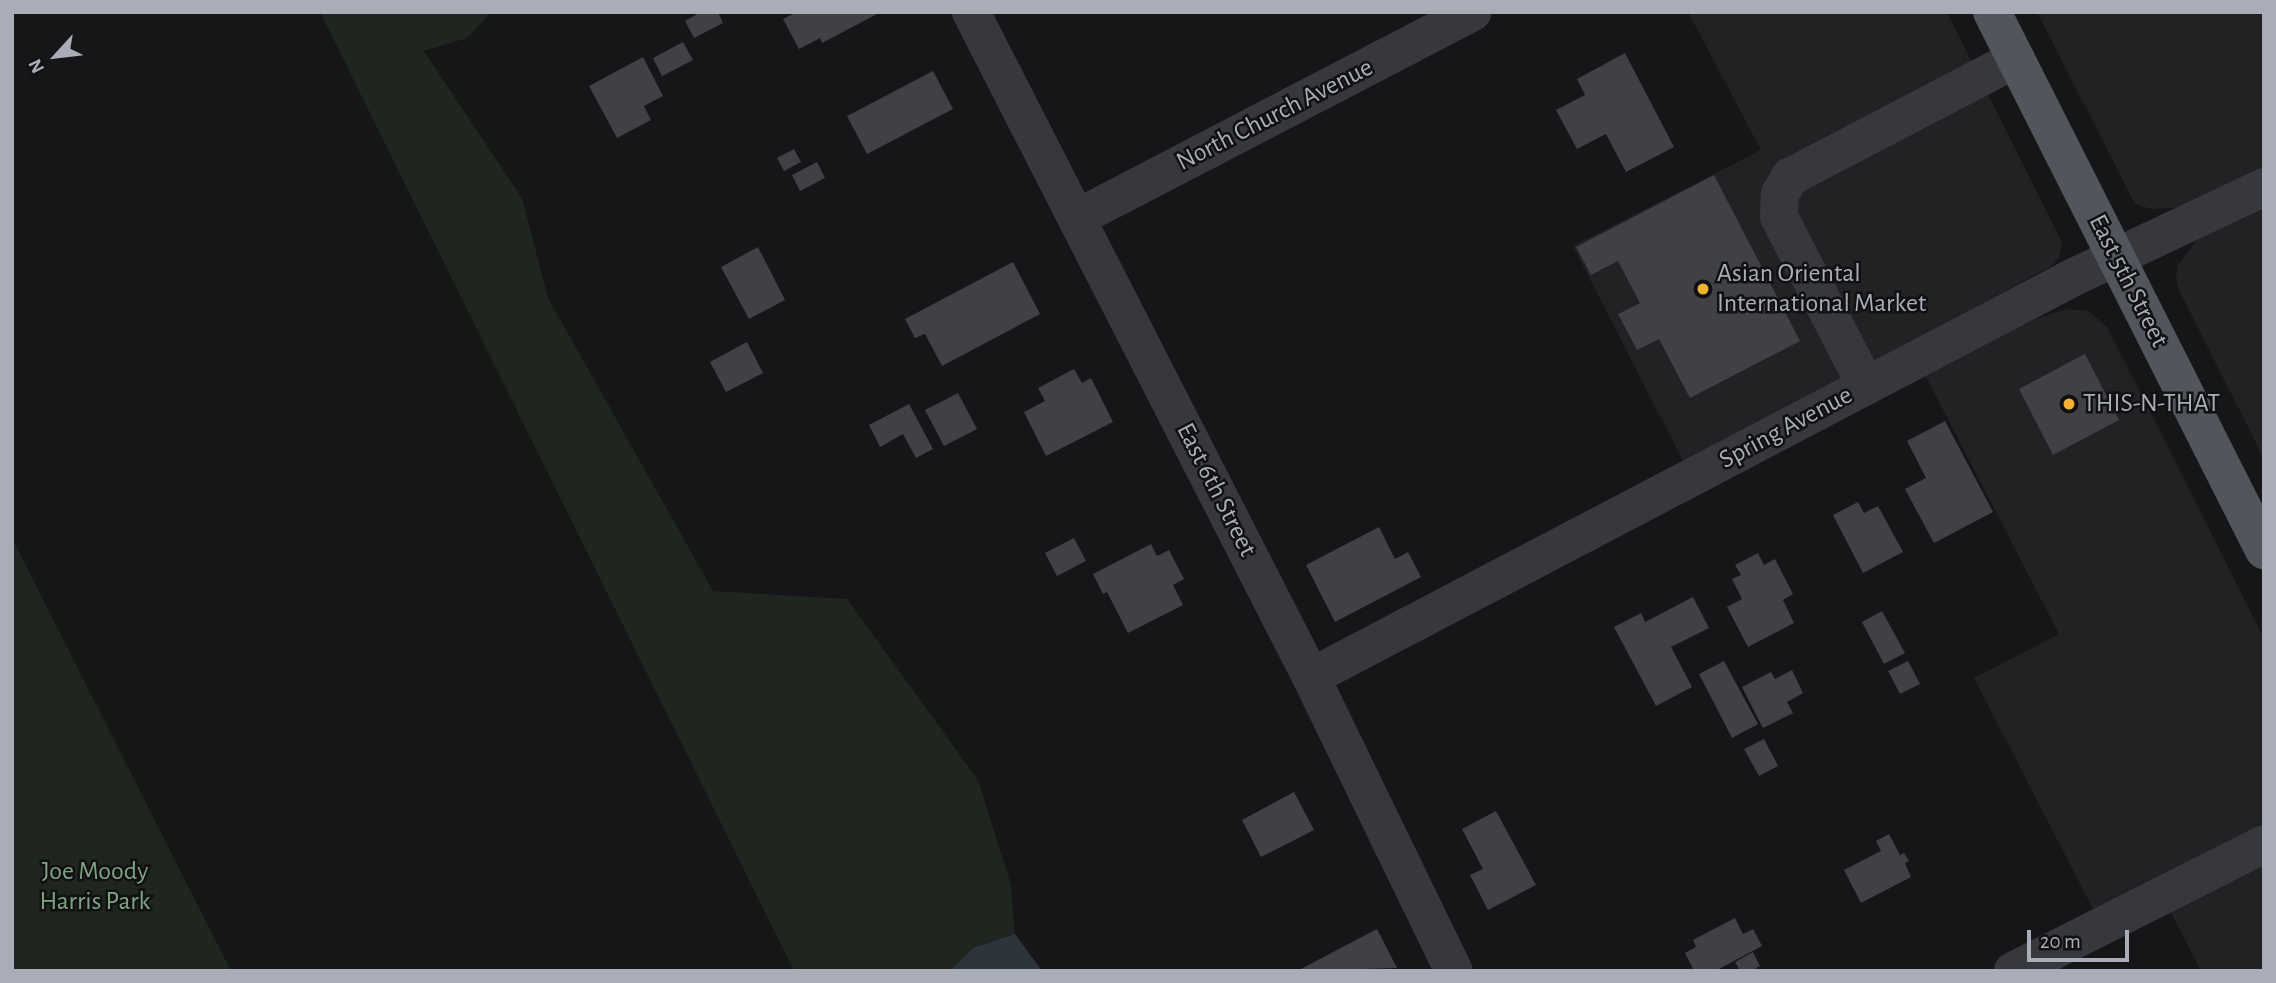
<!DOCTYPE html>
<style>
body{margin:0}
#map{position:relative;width:2276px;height:983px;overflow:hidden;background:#161618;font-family:"Alegreya Sans",sans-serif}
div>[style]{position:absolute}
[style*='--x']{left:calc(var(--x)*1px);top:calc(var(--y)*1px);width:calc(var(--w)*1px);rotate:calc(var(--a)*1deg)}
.built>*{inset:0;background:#222225}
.green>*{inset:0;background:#1e261f}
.water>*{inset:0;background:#2c353c}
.building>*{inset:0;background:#404145}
.minor>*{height:38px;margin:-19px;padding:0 19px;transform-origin:19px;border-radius:19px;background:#37383d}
.major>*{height:38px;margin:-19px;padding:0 19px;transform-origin:19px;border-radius:19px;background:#53555c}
.dots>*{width:19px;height:19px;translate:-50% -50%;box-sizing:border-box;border:4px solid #111113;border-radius:50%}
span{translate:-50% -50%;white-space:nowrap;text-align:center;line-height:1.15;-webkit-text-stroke:5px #111113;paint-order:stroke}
.street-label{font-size:26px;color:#a8adb8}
.poi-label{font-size:26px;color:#a8adb8}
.left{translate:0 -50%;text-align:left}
.park-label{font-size:26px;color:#7fa381}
.frame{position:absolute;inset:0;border:14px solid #a8adb8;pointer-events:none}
.north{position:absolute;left:21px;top:21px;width:70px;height:70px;-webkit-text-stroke:5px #111113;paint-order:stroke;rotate:243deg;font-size:19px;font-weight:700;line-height:28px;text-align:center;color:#a8adb8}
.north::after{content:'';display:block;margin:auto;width:24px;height:32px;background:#a8adb8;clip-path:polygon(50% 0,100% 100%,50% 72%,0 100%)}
.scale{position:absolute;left:2027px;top:930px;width:102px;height:32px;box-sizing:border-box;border:4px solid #a8adb8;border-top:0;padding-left:9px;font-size:21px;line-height:24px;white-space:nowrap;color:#a8adb8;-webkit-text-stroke:5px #111113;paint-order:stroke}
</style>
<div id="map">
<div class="built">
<i style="clip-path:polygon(1688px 12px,1947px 12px,2062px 242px,2059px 257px,2053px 265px,1685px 465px,1573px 246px,1761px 150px)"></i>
<i style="clip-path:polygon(2037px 12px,2264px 12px,2264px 170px,2186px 207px,2151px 209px,2135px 204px)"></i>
<i style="clip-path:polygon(2264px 202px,2264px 459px,2178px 288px,2176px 278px,2178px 265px,2201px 235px)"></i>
<i style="clip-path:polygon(2066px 309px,2089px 311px,2108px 328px,2264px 639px,2264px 824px,2094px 911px,1974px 678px,2059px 634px,1924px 373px,2035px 319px)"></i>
<i style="clip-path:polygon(2264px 862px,2264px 971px,2201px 971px,2170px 911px)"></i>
</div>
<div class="green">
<i style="clip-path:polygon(320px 12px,492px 12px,467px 38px,424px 51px,522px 198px,548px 298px,713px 591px,847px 599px,978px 780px,1011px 885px,1015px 934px,973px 948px,950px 971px,794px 971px)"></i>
<i style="clip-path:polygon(12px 538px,231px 971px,12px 971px)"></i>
</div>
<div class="water">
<i style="clip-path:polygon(1015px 934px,1042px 971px,950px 971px,973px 948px)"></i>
</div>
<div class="building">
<i style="clip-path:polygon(701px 12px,718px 12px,723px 23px,694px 38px,685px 21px)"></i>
<i style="clip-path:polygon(797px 12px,881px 12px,822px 43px,820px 38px,799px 49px,783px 19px)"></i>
<i style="clip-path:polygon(683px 42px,693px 60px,662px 76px,653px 58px)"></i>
<i style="clip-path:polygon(1625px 53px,1674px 147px,1626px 172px,1606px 134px,1577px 149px,1556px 110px,1585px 95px,1577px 79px)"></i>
<i style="clip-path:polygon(643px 57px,663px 96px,644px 106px,651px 120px,617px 138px,589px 86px)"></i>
<i style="clip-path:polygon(933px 71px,953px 109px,867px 154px,847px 116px)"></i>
<i style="clip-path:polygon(794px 149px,801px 162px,784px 171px,777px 158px)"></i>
<i style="clip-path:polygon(817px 162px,825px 178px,800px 191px,792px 175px)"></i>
<i style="clip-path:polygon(1714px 175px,1800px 341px,1690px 398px,1659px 339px,1637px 350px,1618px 314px,1640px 303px,1618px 261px,1591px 275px,1576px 247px)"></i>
<i style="clip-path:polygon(758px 247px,785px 300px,749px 319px,721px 267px)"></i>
<i style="clip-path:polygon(1013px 262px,1040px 314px,942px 366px,925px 334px,915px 338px,905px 319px)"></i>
<i style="clip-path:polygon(747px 342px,763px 373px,726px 392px,710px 362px)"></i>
<i style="clip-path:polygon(2085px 354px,2119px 420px,2053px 455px,2019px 389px)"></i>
<i style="clip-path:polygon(1074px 369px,1082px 383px,1091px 378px,1113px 422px,1046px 456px,1024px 412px,1045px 401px,1038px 388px)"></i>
<i style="clip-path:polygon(958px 393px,977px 429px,944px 446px,925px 410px)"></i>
<i style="clip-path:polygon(909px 404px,933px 449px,916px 458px,903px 434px,880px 447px,869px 425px)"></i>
<i style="clip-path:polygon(1945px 421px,1993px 512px,1934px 543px,1905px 489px,1926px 478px,1907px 441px)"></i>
<i style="clip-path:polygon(1858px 502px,1864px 513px,1878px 506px,1903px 552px,1863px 573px,1833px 515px)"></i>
<i style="clip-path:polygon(1379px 527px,1395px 559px,1408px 552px,1421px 577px,1335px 622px,1306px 565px)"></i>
<i style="clip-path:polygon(1074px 538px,1086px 561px,1057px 576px,1045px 553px)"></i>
<i style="clip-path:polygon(1151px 544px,1157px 556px,1169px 550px,1184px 579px,1173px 585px,1183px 605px,1128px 633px,1107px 592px,1103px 594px,1093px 574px)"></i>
<i style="clip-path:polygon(1758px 553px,1764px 565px,1775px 559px,1793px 594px,1783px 600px,1794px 623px,1748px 647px,1727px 607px,1742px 599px,1732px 579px,1741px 575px,1735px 565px)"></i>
<i style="clip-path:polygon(1693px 597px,1709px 628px,1671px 647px,1692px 687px,1656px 706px,1614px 627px,1641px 613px,1645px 622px)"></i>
<i style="clip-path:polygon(1882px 611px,1905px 653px,1884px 664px,1862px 622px)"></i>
<i style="clip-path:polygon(1724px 661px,1758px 724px,1732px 738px,1699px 674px)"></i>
<i style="clip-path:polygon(1908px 661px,1920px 684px,1900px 694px,1888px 671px)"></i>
<i style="clip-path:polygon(1792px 670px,1803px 693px,1787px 702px,1793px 713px,1763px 728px,1742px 687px,1771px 672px,1775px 679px)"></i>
<i style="clip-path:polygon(1764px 739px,1778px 766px,1759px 776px,1744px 749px)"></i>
<i style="clip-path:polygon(1294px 792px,1314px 830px,1261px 857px,1242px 820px)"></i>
<i style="clip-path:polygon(1496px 811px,1536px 885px,1488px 910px,1470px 875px,1483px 869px,1462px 829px)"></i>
<i style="clip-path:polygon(1889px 834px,1900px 855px,1904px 853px,1909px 861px,1905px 863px,1911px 877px,1861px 903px,1844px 870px,1881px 851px,1876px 841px)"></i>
<i style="clip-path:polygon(1735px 918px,1743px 934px,1753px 929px,1762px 946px,1715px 971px,1694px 971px,1685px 953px,1696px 947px,1693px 940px)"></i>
<i style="clip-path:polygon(1377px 929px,1397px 968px,1297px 971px)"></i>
<i style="clip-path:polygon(1753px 952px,1760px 966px,1751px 971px,1740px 971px,1735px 962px)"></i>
</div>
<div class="minor">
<i style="--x:971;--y:12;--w:747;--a:62.92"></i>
<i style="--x:1311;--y:677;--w:327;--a:64.1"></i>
<i style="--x:1077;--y:218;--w:446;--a:-27.5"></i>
<i style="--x:1866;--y:386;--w:190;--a:-117.2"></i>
<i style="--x:1779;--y:217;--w:23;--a:-88"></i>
<i style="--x:1780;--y:194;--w:20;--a:-60"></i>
<i style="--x:1790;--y:177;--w:255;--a:-27.6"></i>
<i style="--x:1311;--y:677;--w:861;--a:-27.67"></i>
<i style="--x:2074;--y:277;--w:210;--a:-25.3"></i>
<i style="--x:2013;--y:971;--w:281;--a:-26.8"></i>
</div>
<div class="major">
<i style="--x:1992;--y:12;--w:603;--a:63.18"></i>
</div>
<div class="dots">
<i style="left:1703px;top:289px;background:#f2b134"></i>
<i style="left:2069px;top:404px;background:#f2b134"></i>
</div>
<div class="street-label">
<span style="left:1275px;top:115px;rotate:-27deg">North Church Avenue</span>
<span style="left:2128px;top:281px;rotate:63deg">East 5th Street</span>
<span style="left:1786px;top:428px;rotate:-28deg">Spring Avenue</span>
<span style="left:1216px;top:490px;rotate:63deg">East 6th Street</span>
</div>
<div class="poi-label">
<span class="left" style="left:1717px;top:289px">Asian Oriental<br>International Market</span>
<span class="left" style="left:2083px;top:404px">THIS-N-THAT</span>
</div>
<div class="park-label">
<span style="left:95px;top:887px">Joe Moody<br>Harris Park</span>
</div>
<div class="frame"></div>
<div class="north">N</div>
<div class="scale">20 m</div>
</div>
